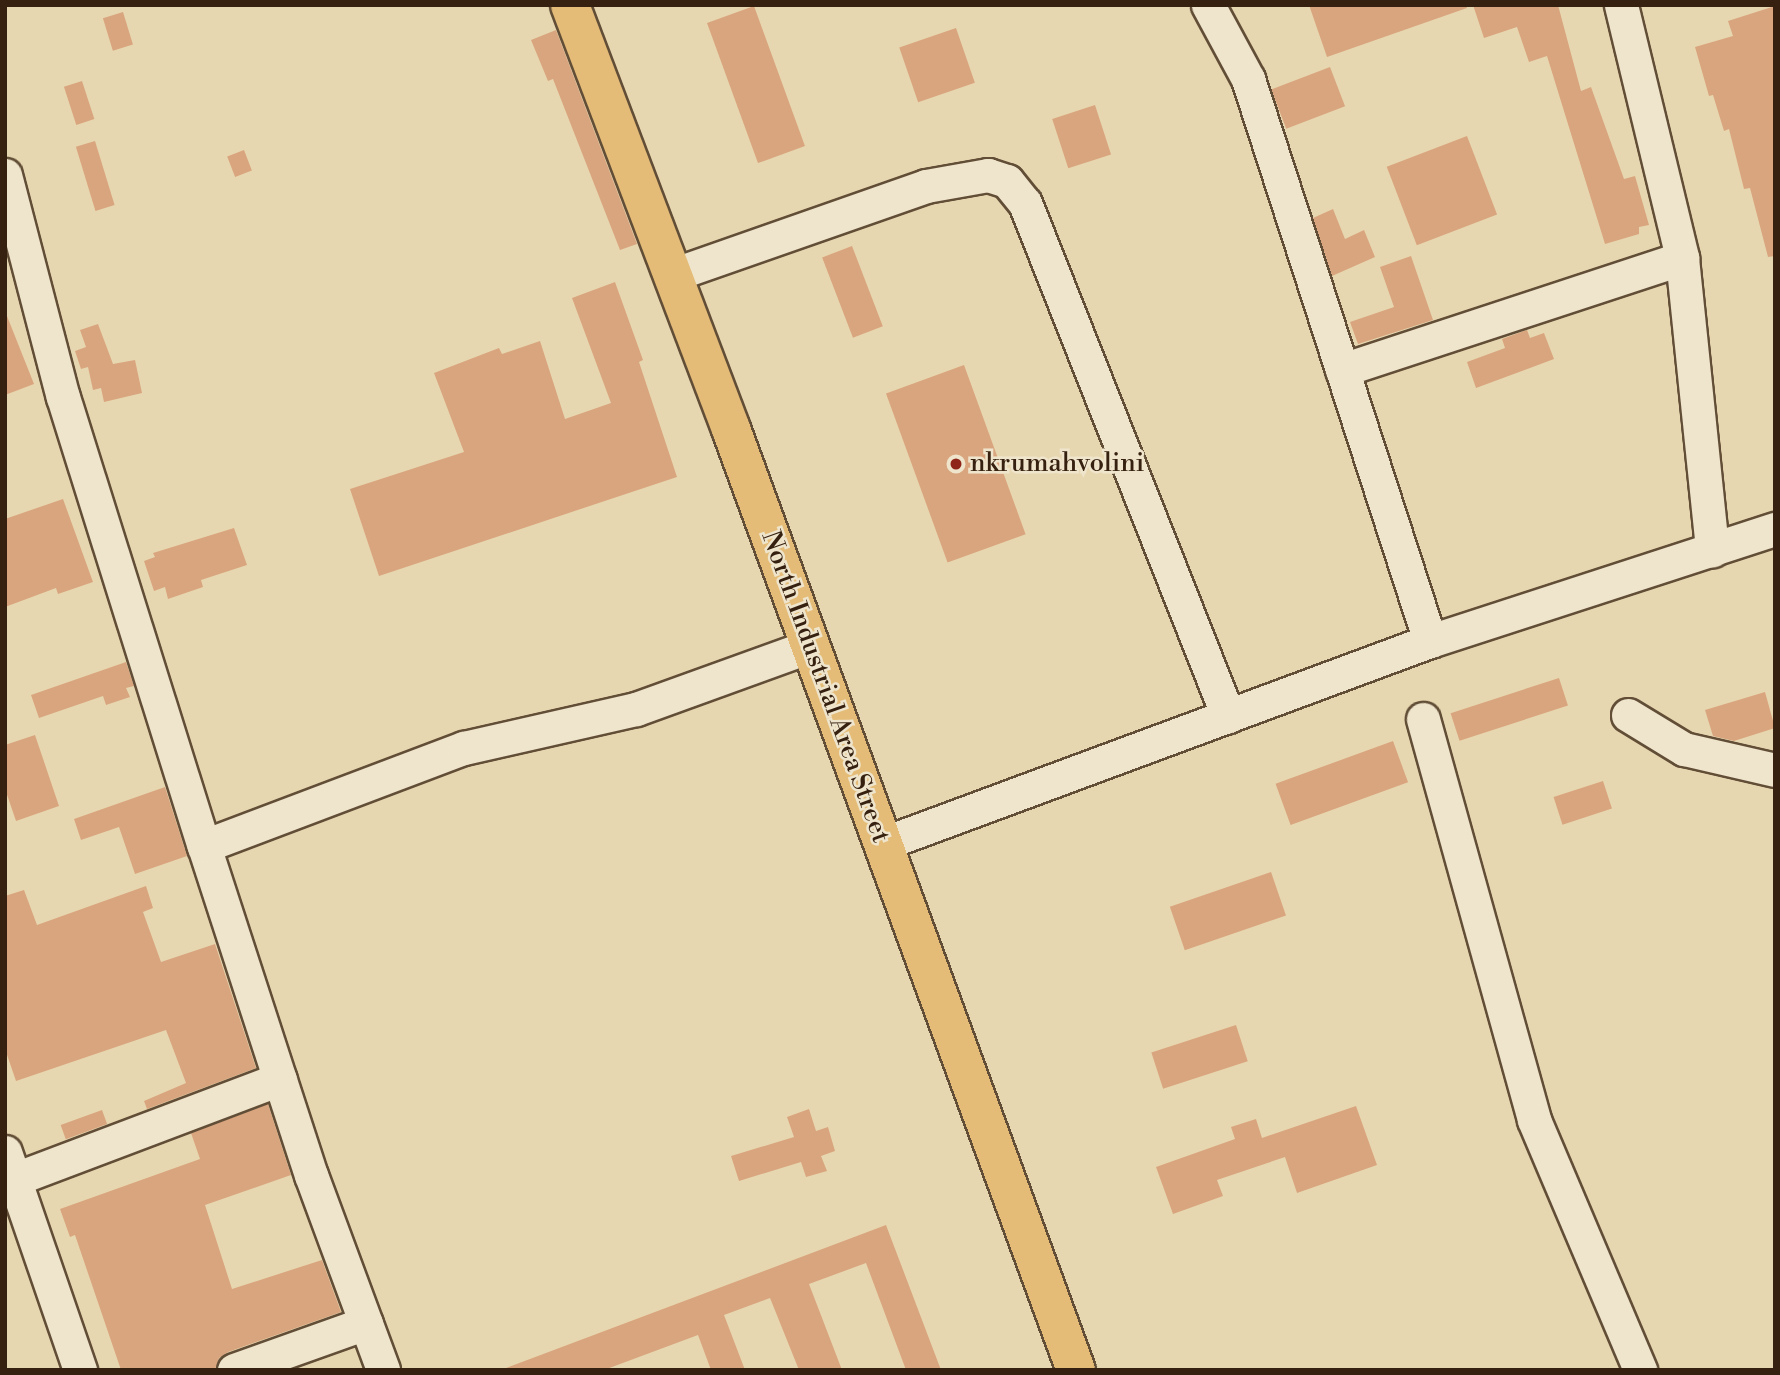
<!DOCTYPE html>
<html>
<head>
<meta charset="utf-8">
<style>
  body { margin:0 }
  #map { position:relative; width:1780px; height:1375px; overflow:hidden; background:#e7d7b0; font-family:"Libre Bodoni",serif }
  div>[style] { position:absolute }
  [style*='--x'] { left:calc(var(--x)*1px); top:calc(var(--y)*1px); width:calc(var(--w)*1px); rotate:calc(var(--a)*1deg) }
  .building>* { inset:0; background:#d9a57e; transform-origin:0 0 }
  .roads { filter:drop-shadow(2px 0 #624e37) drop-shadow(-2px 0 #624e37) drop-shadow(0 2px #624e37) drop-shadow(0 -2px #624e37) }
  .minor>* { height:33px; margin:-16.5px; padding:0 16.5px; transform-origin:16.5px; border-radius:16.5px; background:#efe5cc }
  .major>* { height:38px; margin:-19px; padding:0 19px; transform-origin:19px; border-radius:19px; background:#e4bc78 }
  .dots>* { width:19px; height:19px; translate:-50% -50%; box-sizing:border-box; border:4px solid #efe5cc; border-radius:50% }
  span { translate:-50% -50%; white-space:nowrap; text-align:center; line-height:1.15; -webkit-text-stroke:5px #efe5cc; paint-order:stroke }
  .poi-label { font-size:26px; color:#36200f }
  .left { translate:0 -50%; text-align:left }
  .street-label { font-size:26px; color:#36200f }
  .frame { position:absolute; inset:0; border:7px solid #36200f; pointer-events:none }
</style>
</head>
<body>
<div id="map">
  <div class="building">
    <div style="clip-path:polygon(1309px 5px,1466px 5px,1467px 8px,1327px 57px)"></div>
    <div style="clip-path:polygon(1473px 5px,1558px 5px,1581px 91px,1591px 87px,1624px 179px,1635px 176px,1649px 225px,1639px 227px,1639px 234px,1605px 244px,1547px 56px,1529px 62px,1517px 27px,1484px 38px)"></div>
    <div style="left:754px;top:6px;width:149px;height:50px;rotate:70deg"></div>
    <div style="clip-path:polygon(1775px 6px,1775px 256px,1768px 257px,1750px 188px,1744px 189px,1729px 129px,1724px 131px,1713px 95px,1709px 96px,1695px 47px,1733px 36px,1728px 21px)"></div>
    <div style="left:123px;top:12px;width:34px;height:21px;rotate:73deg"></div>
    <div style="left:956px;top:28px;width:58px;height:60px;rotate:71deg"></div>
    <div style="clip-path:polygon(556px 30px,637px 244px,620px 250px,553px 79px,548px 81px,531px 40px)"></div>
    <div style="left:1330px;top:67px;width:42px;height:63px;rotate:69deg"></div>
    <div style="left:82px;top:81px;width:40px;height:19px;rotate:72deg"></div>
    <div style="left:1095px;top:105px;width:52px;height:45px;rotate:72deg"></div>
    <div style="left:1467px;top:136px;width:84px;height:86px;rotate:69deg"></div>
    <div style="left:95px;top:141px;width:67px;height:20px;rotate:73deg"></div>
    <div style="left:244px;top:150px;width:22px;height:18px;rotate:69deg"></div>
    <div style="clip-path:polygon(1333px 209px,1345px 239px,1364px 230px,1375px 257px,1332px 276px,1313px 218px)"></div>
    <div style="left:852px;top:246px;width:86px;height:32px;rotate:69deg"></div>
    <div style="clip-path:polygon(1411px 256px,1433px 320px,1358px 344px,1350px 322px,1394px 307px,1380px 267px)"></div>
    <div style="clip-path:polygon(615px 282px,643px 360px,639px 362px,677px 477px,379px 576px,350px 489px,464px 452px,434px 373px,499px 348px,502px 354px,540px 341px,565px 419px,611px 403px,572px 298px)"></div>
    <div style="clip-path:polygon(5px 311px,34px 384px,5px 395px)"></div>
    <div style="clip-path:polygon(98px 324px,113px 364px,135px 360px,142px 393px,104px 402px,101px 388px,93px 390px,88px 367px,81px 369px,75px 351px,86px 347px,80px 330px)"></div>
    <div style="clip-path:polygon(1527px 330px,1530px 338px,1544px 333px,1554px 359px,1476px 388px,1467px 362px,1505px 348px,1502px 339px)"></div>
    <div style="left:964px;top:365px;width:180px;height:83px;rotate:70deg"></div>
    <div style="clip-path:polygon(63px 499px,93px 582px,58px 594px,56px 588px,5px 607px,5px 519px)"></div>
    <div style="clip-path:polygon(234px 528px,247px 565px,201px 580px,203px 587px,168px 599px,165px 587px,154px 591px,144px 561px,155px 557px,153px 553px)"></div>
    <div style="clip-path:polygon(126px 662px,134px 686px,126px 688px,130px 697px,106px 705px,103px 696px,39px 718px,31px 695px)"></div>
    <div style="left:1559px;top:678px;width:29px;height:114px;rotate:72deg"></div>
    <div style="clip-path:polygon(1765px 692px,1775px 728px,1734px 741px,1713px 736px,1705px 710px)"></div>
    <div style="clip-path:polygon(35px 735px,59px 806px,16px 821px,5px 789px,5px 745px)"></div>
    <div style="left:1393px;top:741px;width:44px;height:125px;rotate:70deg"></div>
    <div style="left:1603px;top:781px;width:29px;height:52px;rotate:72deg"></div>
    <div style="clip-path:polygon(165px 787px,187px 856px,135px 874px,119px 827px,81px 840px,74px 819px)"></div>
    <div style="left:1271px;top:872px;width:46px;height:107px;rotate:71deg"></div>
    <div style="clip-path:polygon(146px 886px,153px 908px,143px 912px,161px 962px,215px 944px,256px 1068px,147px 1109px,144px 1101px,186px 1083px,166px 1030px,16px 1081px,5px 1049px,5px 896px,24px 890px,37px 925px)"></div>
    <div style="left:1236px;top:1025px;width:38px;height:89px;rotate:72deg"></div>
    <div style="clip-path:polygon(268px 1104px,291px 1175px,205px 1205px,232px 1289px,322px 1260px,341px 1312px,228px 1352px,219px 1358px,215px 1370px,121px 1370px,75px 1235px,70px 1237px,60px 1209px,200px 1159px,191px 1133px)"></div>
    <div style="clip-path:polygon(1356px 1106px,1377px 1165px,1297px 1193px,1285px 1157px,1217px 1180px,1223px 1196px,1173px 1214px,1156px 1167px,1235px 1139px,1231px 1127px,1256px 1119px,1262px 1138px)"></div>
    <div style="clip-path:polygon(809px 1109px,816px 1131px,828px 1127px,835px 1151px,821px 1156px,827px 1171px,806px 1177px,801px 1162px,739px 1181px,731px 1156px,794px 1137px,787px 1117px)"></div>
    <div style="left:102px;top:1110px;width:15px;height:44px;rotate:70deg"></div>
    <div style="clip-path:polygon(886px 1225px,941px 1370px,906px 1370px,866px 1263px,809px 1284px,842px 1370px,799px 1370px,770px 1298px,724px 1315px,745px 1370px,711px 1370px,698px 1335px,604px 1370px,501px 1370px)"></div>
  </div>
  <div class="roads">
    <div class="minor">
      <div style="--x:1208;--y:5;--w:84;--a:61.6"></div>
      <div style="--x:1248;--y:79;--w:591;--a:72.06"></div>
      <div style="--x:1621;--y:5;--w:260;--a:76.4"></div>
      <div style="--x:1682;--y:258;--w:294;--a:84.1"></div>
      <div style="--x:5;--y:175;--w:229;--a:75.4"></div>
      <div style="--x:63;--y:397;--w:471;--a:72.6"></div>
      <div style="--x:204;--y:846;--w:346;--a:72"></div>
      <div style="--x:311;--y:1175;--w:208;--a:69.7"></div>
      <div style="--x:672;--y:275;--w:269;--a:-19.3"></div>
      <div style="--x:926;--y:186;--w:63;--a:-10.1"></div>
      <div style="--x:988;--y:175;--w:20;--a:18"></div>
      <div style="--x:1007;--y:181;--w:28;--a:51"></div>
      <div style="--x:1025;--y:203;--w:552;--a:68.41"></div>
      <div style="--x:1342;--y:370;--w:358;--a:-18.2"></div>
      <div style="--x:1628;--y:715;--w:66;--a:31.3"></div>
      <div style="--x:1684;--y:749;--w:93;--a:13"></div>
      <div style="--x:1423;--y:719;--w:416;--a:74.5"></div>
      <div style="--x:1534;--y:1120;--w:272;--a:67"></div>
      <div style="--x:882;--y:844;--w:584;--a:-20.33"></div>
      <div style="--x:1430;--y:641;--w:363;--a:-18"></div>
      <div style="--x:204;--y:846;--w:278;--a:-20.7"></div>
      <div style="--x:464;--y:748;--w:176;--a:-12.8"></div>
      <div style="--x:636;--y:709;--w:185;--a:-19.9"></div>
      <div style="--x:5;--y:1152;--w:231;--a:71"></div>
      <div style="--x:15;--y:1179;--w:283;--a:-20.7"></div>
      <div style="--x:234;--y:1370;--w:140;--a:-19.6"></div>
    </div>
    <div class="major">
      <div style="--x:570;--y:5;--w:454;--a:69.2"></div>
      <div style="--x:731;--y:429;--w:1002;--a:69.87"></div>
    </div>
  </div>
  <div class="dots">
    <div style="left:956px;top:464px;background:#8f2418"></div>
  </div>
  <div class="poi-label">
    <span class="left" style="left:970px;top:464px">nkrumahvolini</span>
  </div>
  <div class="street-label">
    <span style="left:825px;top:687px;rotate:70deg">North Industrial Area Street</span>
  </div>
  <div class="frame"></div>
</div>
</body>
</html>
